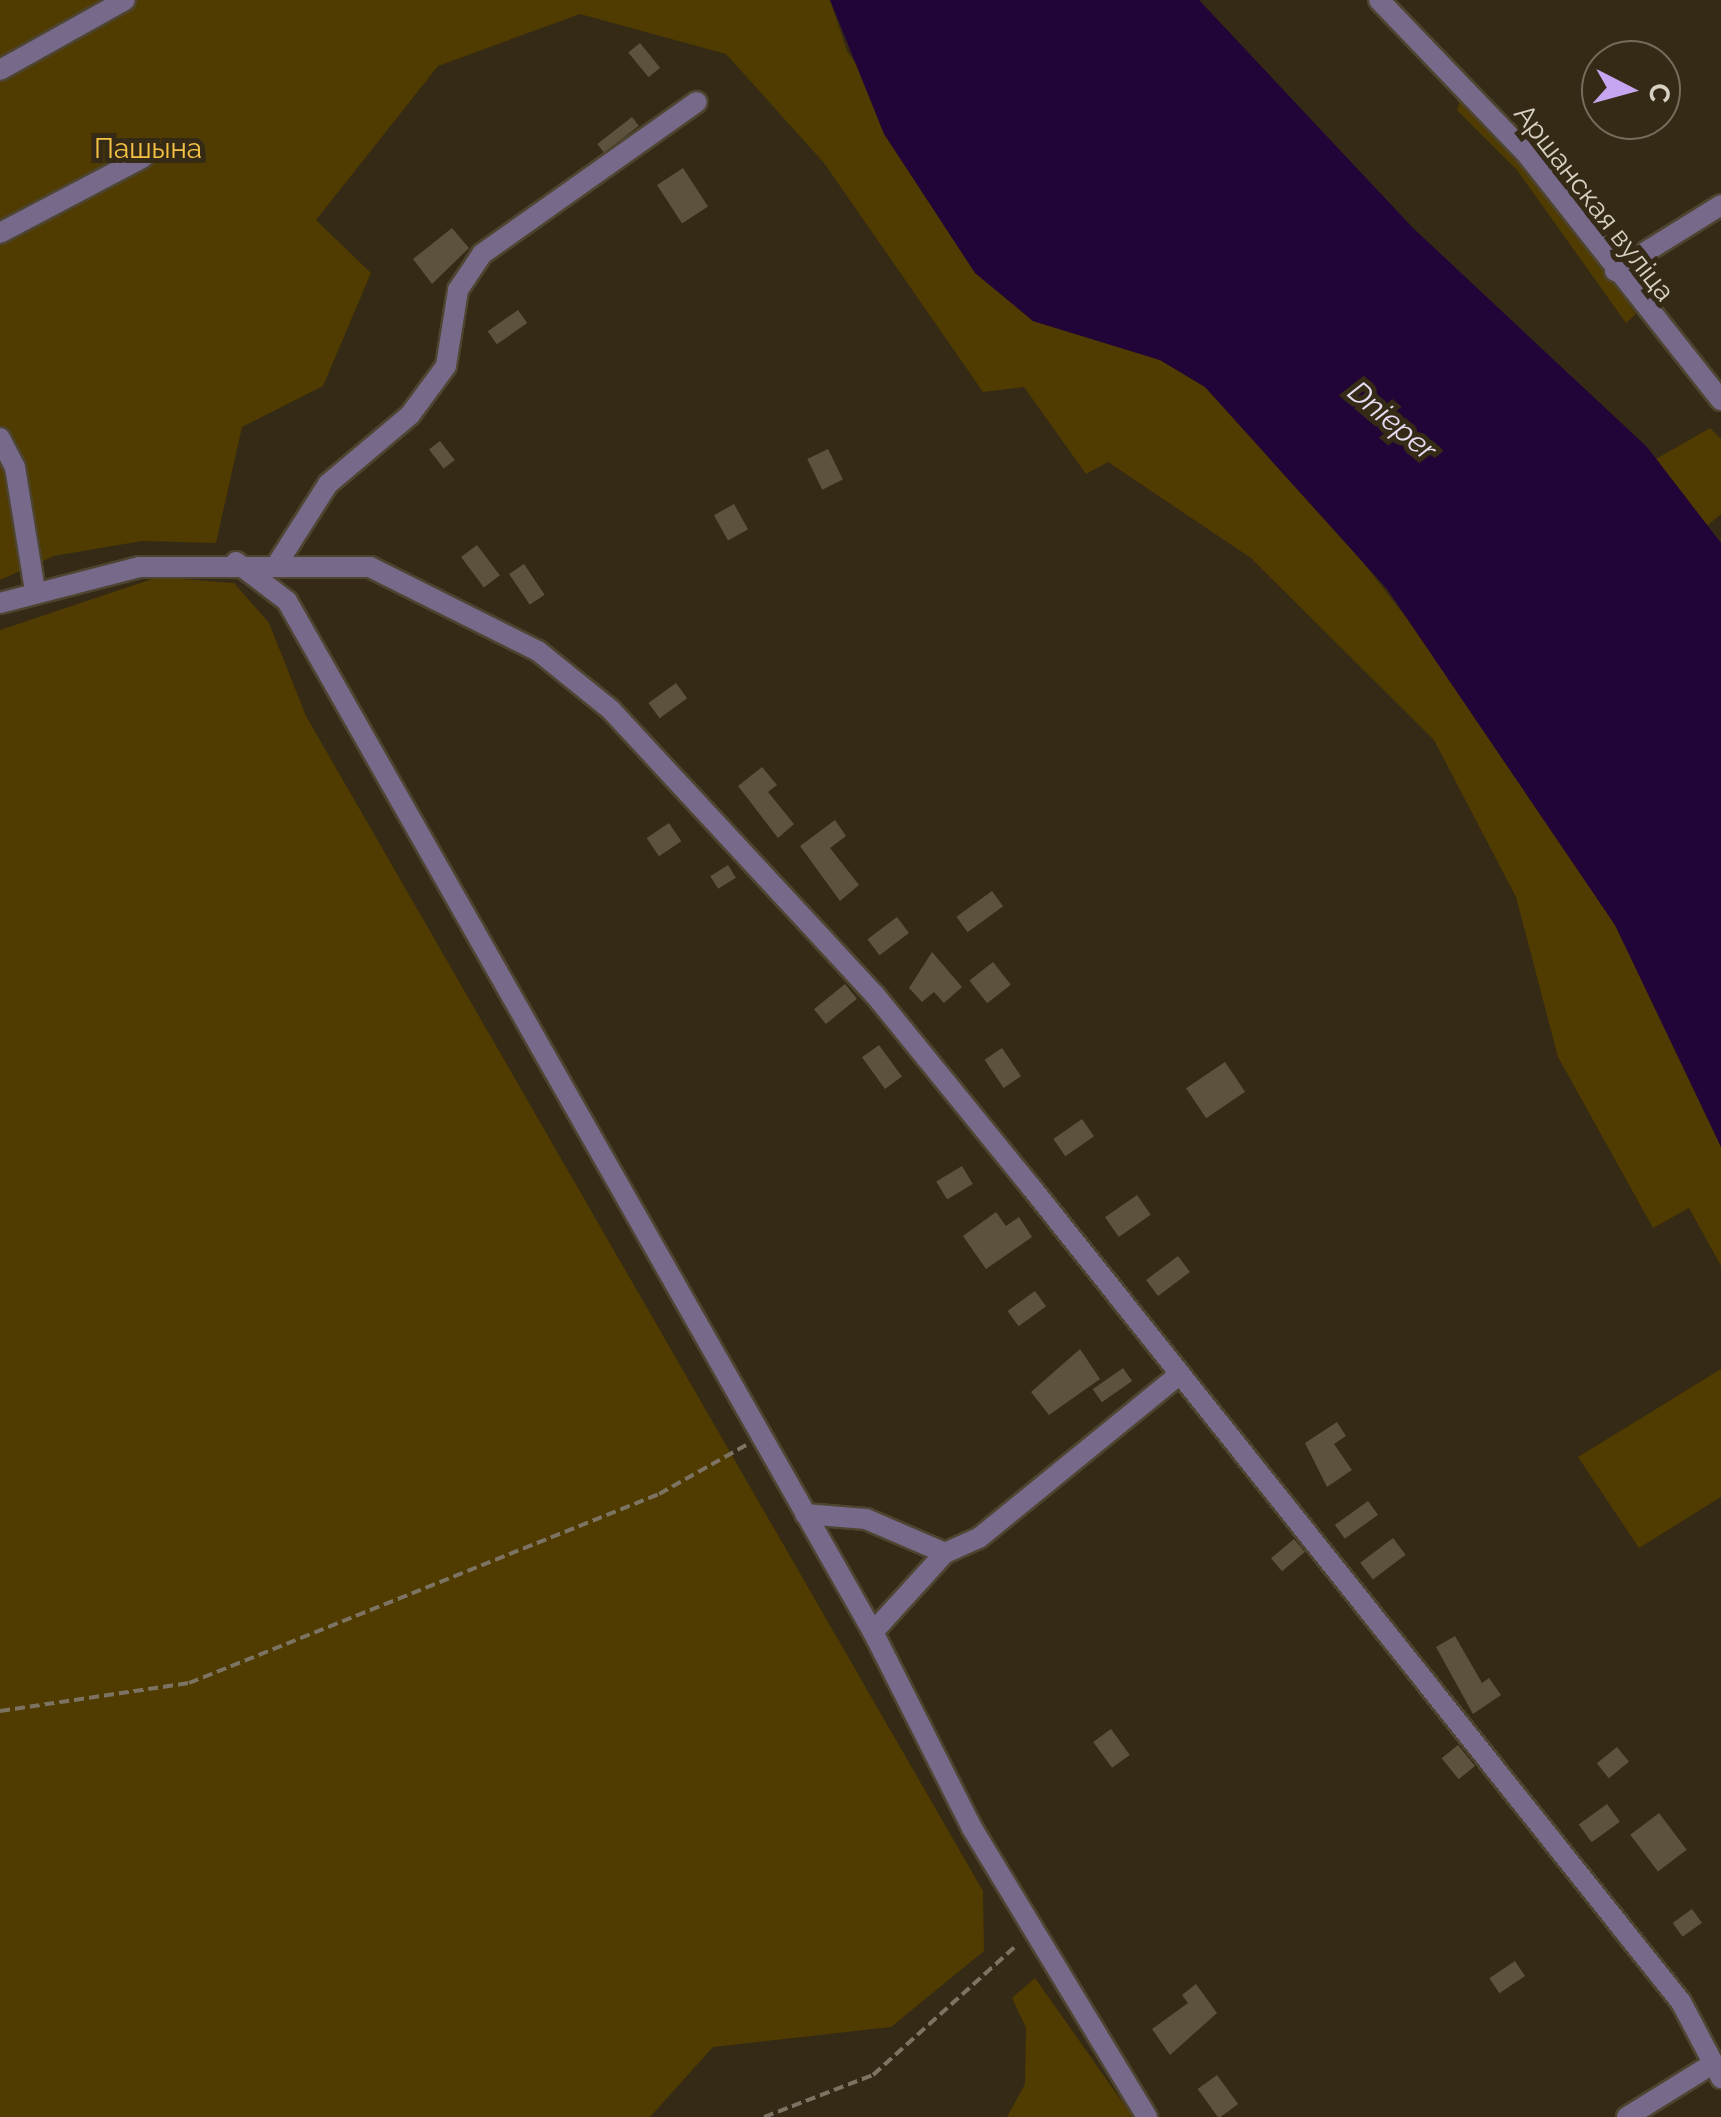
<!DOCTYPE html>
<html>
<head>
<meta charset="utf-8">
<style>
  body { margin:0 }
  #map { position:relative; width:1721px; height:2117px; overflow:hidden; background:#342a15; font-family:Raleway,sans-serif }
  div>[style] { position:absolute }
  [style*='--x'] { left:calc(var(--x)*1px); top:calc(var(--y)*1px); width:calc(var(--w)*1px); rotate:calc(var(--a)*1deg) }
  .green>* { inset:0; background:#503b01 }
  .water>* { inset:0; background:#210438 }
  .building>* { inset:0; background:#5d533c; transform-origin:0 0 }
  .path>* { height:4px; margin-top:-2px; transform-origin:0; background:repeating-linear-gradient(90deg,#7c7362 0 10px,transparent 0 15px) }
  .roads { filter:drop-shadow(2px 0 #4e4531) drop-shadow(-2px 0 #4e4531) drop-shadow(0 2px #4e4531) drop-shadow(0 -2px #4e4531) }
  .minor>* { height:20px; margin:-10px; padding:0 10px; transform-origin:10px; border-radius:10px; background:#77698a }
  span { translate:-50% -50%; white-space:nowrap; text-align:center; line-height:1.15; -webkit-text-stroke:10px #342a15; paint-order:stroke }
  .park-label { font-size:28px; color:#f6c245 }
  .street-label { font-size:28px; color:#d7d1c4 }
  .water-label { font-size:30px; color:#e5dcf1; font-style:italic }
  .north { position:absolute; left:1581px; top:40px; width:100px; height:100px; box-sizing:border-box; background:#342a15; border:2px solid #756d5b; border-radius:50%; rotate:96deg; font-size:28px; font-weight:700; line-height:40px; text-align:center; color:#d7d1c4 }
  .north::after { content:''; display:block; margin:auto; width:35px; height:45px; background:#c6a6f0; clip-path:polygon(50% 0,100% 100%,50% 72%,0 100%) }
</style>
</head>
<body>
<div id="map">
  <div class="green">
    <div style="clip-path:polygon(0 0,830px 0,847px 51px,1033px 321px,1160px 360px,1205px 387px,1312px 497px,1451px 675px,1615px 925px,1705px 1103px,1721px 1147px,1721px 1266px,1689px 1208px,1653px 1228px,1558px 1057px,1516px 897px,1434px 740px,1251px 558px,1108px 462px,1086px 474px,1024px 387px,983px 392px,824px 163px,726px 54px,580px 14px,438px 66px,316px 220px,371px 273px,323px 386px,242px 427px,216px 543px,142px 541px,54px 556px,0 580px)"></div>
    <div style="clip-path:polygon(1461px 97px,1524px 160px,1636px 314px,1626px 323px,1517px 170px,1457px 110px)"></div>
    <div style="clip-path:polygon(1710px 428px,1721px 439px,1721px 514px,1707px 526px,1656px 459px)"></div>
    <div style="clip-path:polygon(158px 577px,234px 583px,269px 623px,306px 716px,983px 1891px,984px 1951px,891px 2027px,713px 2047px,650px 2117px,0 2117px,0 630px)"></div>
    <div style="clip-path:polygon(1721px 1369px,1721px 1497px,1639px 1548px,1578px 1457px)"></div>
    <div style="clip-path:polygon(1035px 1978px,1133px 2117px,1007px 2117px,1025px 2084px,1026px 2028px,1012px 1998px)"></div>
  </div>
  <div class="water">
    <div style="clip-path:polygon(830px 0,1199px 0,1413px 228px,1647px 447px,1721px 543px,1721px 1147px,1615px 925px,1387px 589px,1205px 387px,1160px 360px,1033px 321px,975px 273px,884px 134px)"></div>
  </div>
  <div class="building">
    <div style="left:640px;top:43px;width:32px;height:15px;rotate:51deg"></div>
    <div style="left:632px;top:117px;width:11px;height:44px;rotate:52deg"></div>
    <div style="left:683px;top:168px;width:46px;height:31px;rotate:57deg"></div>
    <div style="clip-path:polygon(452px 228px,469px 248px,432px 284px,413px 259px)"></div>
    <div style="left:518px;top:310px;width:16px;height:37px;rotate:55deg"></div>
    <div style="left:440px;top:441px;width:24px;height:14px;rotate:52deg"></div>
    <div style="left:828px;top:449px;width:34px;height:23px;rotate:64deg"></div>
    <div style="left:734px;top:504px;width:29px;height:23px;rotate:61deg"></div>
    <div style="left:477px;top:545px;width:38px;height:20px;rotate:53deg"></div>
    <div style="left:524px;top:564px;width:37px;height:18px;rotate:56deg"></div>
    <div style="left:676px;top:683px;width:19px;height:34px;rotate:54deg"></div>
    <div style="clip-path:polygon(762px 767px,777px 785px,768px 792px,794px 824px,778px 838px,738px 786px)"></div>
    <div style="clip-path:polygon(835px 820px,846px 836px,830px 848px,859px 885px,840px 901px,800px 846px)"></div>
    <div style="left:669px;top:823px;width:22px;height:27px;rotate:56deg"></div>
    <div style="left:728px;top:865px;width:15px;height:21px;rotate:58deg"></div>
    <div style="left:992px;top:891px;width:19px;height:44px;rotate:54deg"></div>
    <div style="left:897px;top:917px;width:20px;height:37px;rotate:53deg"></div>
    <div style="clip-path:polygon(932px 952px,962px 987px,944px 1003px,934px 992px,922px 1002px,909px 988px)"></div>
    <div style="left:993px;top:962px;width:29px;height:30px;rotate:52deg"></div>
    <div style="left:845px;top:984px;width:19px;height:40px;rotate:51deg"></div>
    <div style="left:879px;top:1045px;width:39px;height:21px;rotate:54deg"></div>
    <div style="left:1002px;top:1048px;width:34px;height:21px;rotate:56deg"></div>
    <div style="left:1225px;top:1062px;width:36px;height:47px;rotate:56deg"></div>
    <div style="left:1082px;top:1119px;width:21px;height:35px;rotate:55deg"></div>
    <div style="left:962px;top:1166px;width:21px;height:30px;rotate:59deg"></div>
    <div style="left:1137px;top:1195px;width:24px;height:39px;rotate:55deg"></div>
    <div style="clip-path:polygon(996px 1212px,1006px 1226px,1019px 1217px,1032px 1237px,986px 1269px,963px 1236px)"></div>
    <div style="left:1178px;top:1256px;width:20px;height:40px;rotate:53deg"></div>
    <div style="left:1035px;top:1291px;width:19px;height:34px;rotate:54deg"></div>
    <div style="clip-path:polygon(1080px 1349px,1100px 1379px,1049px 1415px,1031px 1392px)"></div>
    <div style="left:1123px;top:1368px;width:16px;height:37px;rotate:55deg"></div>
    <div style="clip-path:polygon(1337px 1422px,1346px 1436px,1334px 1444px,1352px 1470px,1327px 1487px,1305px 1443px)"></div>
    <div style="left:1368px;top:1501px;width:17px;height:41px;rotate:54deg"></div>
    <div style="left:1393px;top:1538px;width:21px;height:41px;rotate:53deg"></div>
    <div style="left:1294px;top:1539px;width:17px;height:30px;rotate:50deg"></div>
    <div style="clip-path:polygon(1455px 1636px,1482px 1683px,1489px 1678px,1501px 1695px,1473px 1714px,1436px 1647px)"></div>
    <div style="left:1111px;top:1729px;width:32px;height:22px;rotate:54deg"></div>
    <div style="left:1458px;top:1745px;width:27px;height:21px;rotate:51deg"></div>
    <div style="left:1617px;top:1747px;width:19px;height:26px;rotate:51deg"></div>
    <div style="left:1607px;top:1804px;width:22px;height:35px;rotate:54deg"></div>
    <div style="left:1659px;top:1813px;width:46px;height:36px;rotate:53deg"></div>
    <div style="left:1692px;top:1909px;width:17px;height:24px;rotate:54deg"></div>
    <div style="left:1515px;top:1961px;width:18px;height:31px;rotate:56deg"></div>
    <div style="clip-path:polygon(1196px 1984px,1217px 2013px,1170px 2055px,1152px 2029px,1188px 2003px,1182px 1995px)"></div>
    <div style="left:1217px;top:2075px;width:36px;height:24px;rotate:54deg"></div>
  </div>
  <div class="path">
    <div style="--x:0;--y:1711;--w:191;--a:-8.4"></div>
    <div style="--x:189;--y:1683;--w:507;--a:-21.91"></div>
    <div style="--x:659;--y:1494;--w:102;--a:-29.3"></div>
    <div style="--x:764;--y:2117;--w:117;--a:-21.1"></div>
    <div style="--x:873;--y:2075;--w:195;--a:-42.1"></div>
  </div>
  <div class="roads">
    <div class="minor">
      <div style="--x:1379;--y:0;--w:211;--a:46.2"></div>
      <div style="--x:1525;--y:152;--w:316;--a:51.7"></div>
      <div style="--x:0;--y:70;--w:143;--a:-29.2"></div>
      <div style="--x:0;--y:233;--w:161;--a:-27.8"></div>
      <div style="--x:1615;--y:271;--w:125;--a:-31.9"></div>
      <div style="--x:0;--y:438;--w:33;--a:63"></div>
      <div style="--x:15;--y:467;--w:126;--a:80.8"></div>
      <div style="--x:279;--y:561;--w:91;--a:-57.5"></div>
      <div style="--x:328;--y:484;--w:107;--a:-40.1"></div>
      <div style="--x:410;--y:415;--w:61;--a:-53.7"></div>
      <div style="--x:446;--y:366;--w:77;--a:-81"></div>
      <div style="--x:458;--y:290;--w:43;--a:-56.3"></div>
      <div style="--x:482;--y:254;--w:263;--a:-35.3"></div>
      <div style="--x:236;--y:562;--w:64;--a:37.4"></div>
      <div style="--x:287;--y:601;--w:1186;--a:60.39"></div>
      <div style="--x:873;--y:1632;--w:220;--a:63.2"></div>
      <div style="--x:972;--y:1828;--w:338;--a:58.8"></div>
      <div style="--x:0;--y:603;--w:144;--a:-14.5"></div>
      <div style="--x:139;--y:567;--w:231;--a:0"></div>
      <div style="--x:370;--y:567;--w:188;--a:26.6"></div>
      <div style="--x:538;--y:651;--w:94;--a:38.9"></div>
      <div style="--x:611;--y:710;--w:388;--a:47.2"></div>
      <div style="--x:875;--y:995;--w:247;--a:50.9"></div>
      <div style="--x:1031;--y:1187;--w:1042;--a:51.43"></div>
      <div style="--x:1681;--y:2002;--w:86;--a:62.2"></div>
      <div style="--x:805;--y:1514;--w:61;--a:4.7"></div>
      <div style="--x:866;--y:1519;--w:86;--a:23.3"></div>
      <div style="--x:873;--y:1632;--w:107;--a:-47.7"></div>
      <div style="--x:945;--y:1553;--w:37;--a:-24"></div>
      <div style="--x:979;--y:1538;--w:253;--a:-39.2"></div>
      <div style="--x:1627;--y:2117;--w:102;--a:-31.8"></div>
    </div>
  </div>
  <div class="park-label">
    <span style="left:148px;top:149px">Пашына</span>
  </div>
  <div class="street-label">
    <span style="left:1594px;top:203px;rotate:52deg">Аршанская вуліца</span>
  </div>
  <div class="water-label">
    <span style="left:1392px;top:421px;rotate:40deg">Dnieper</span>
  </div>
  <div class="north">С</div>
</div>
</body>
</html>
